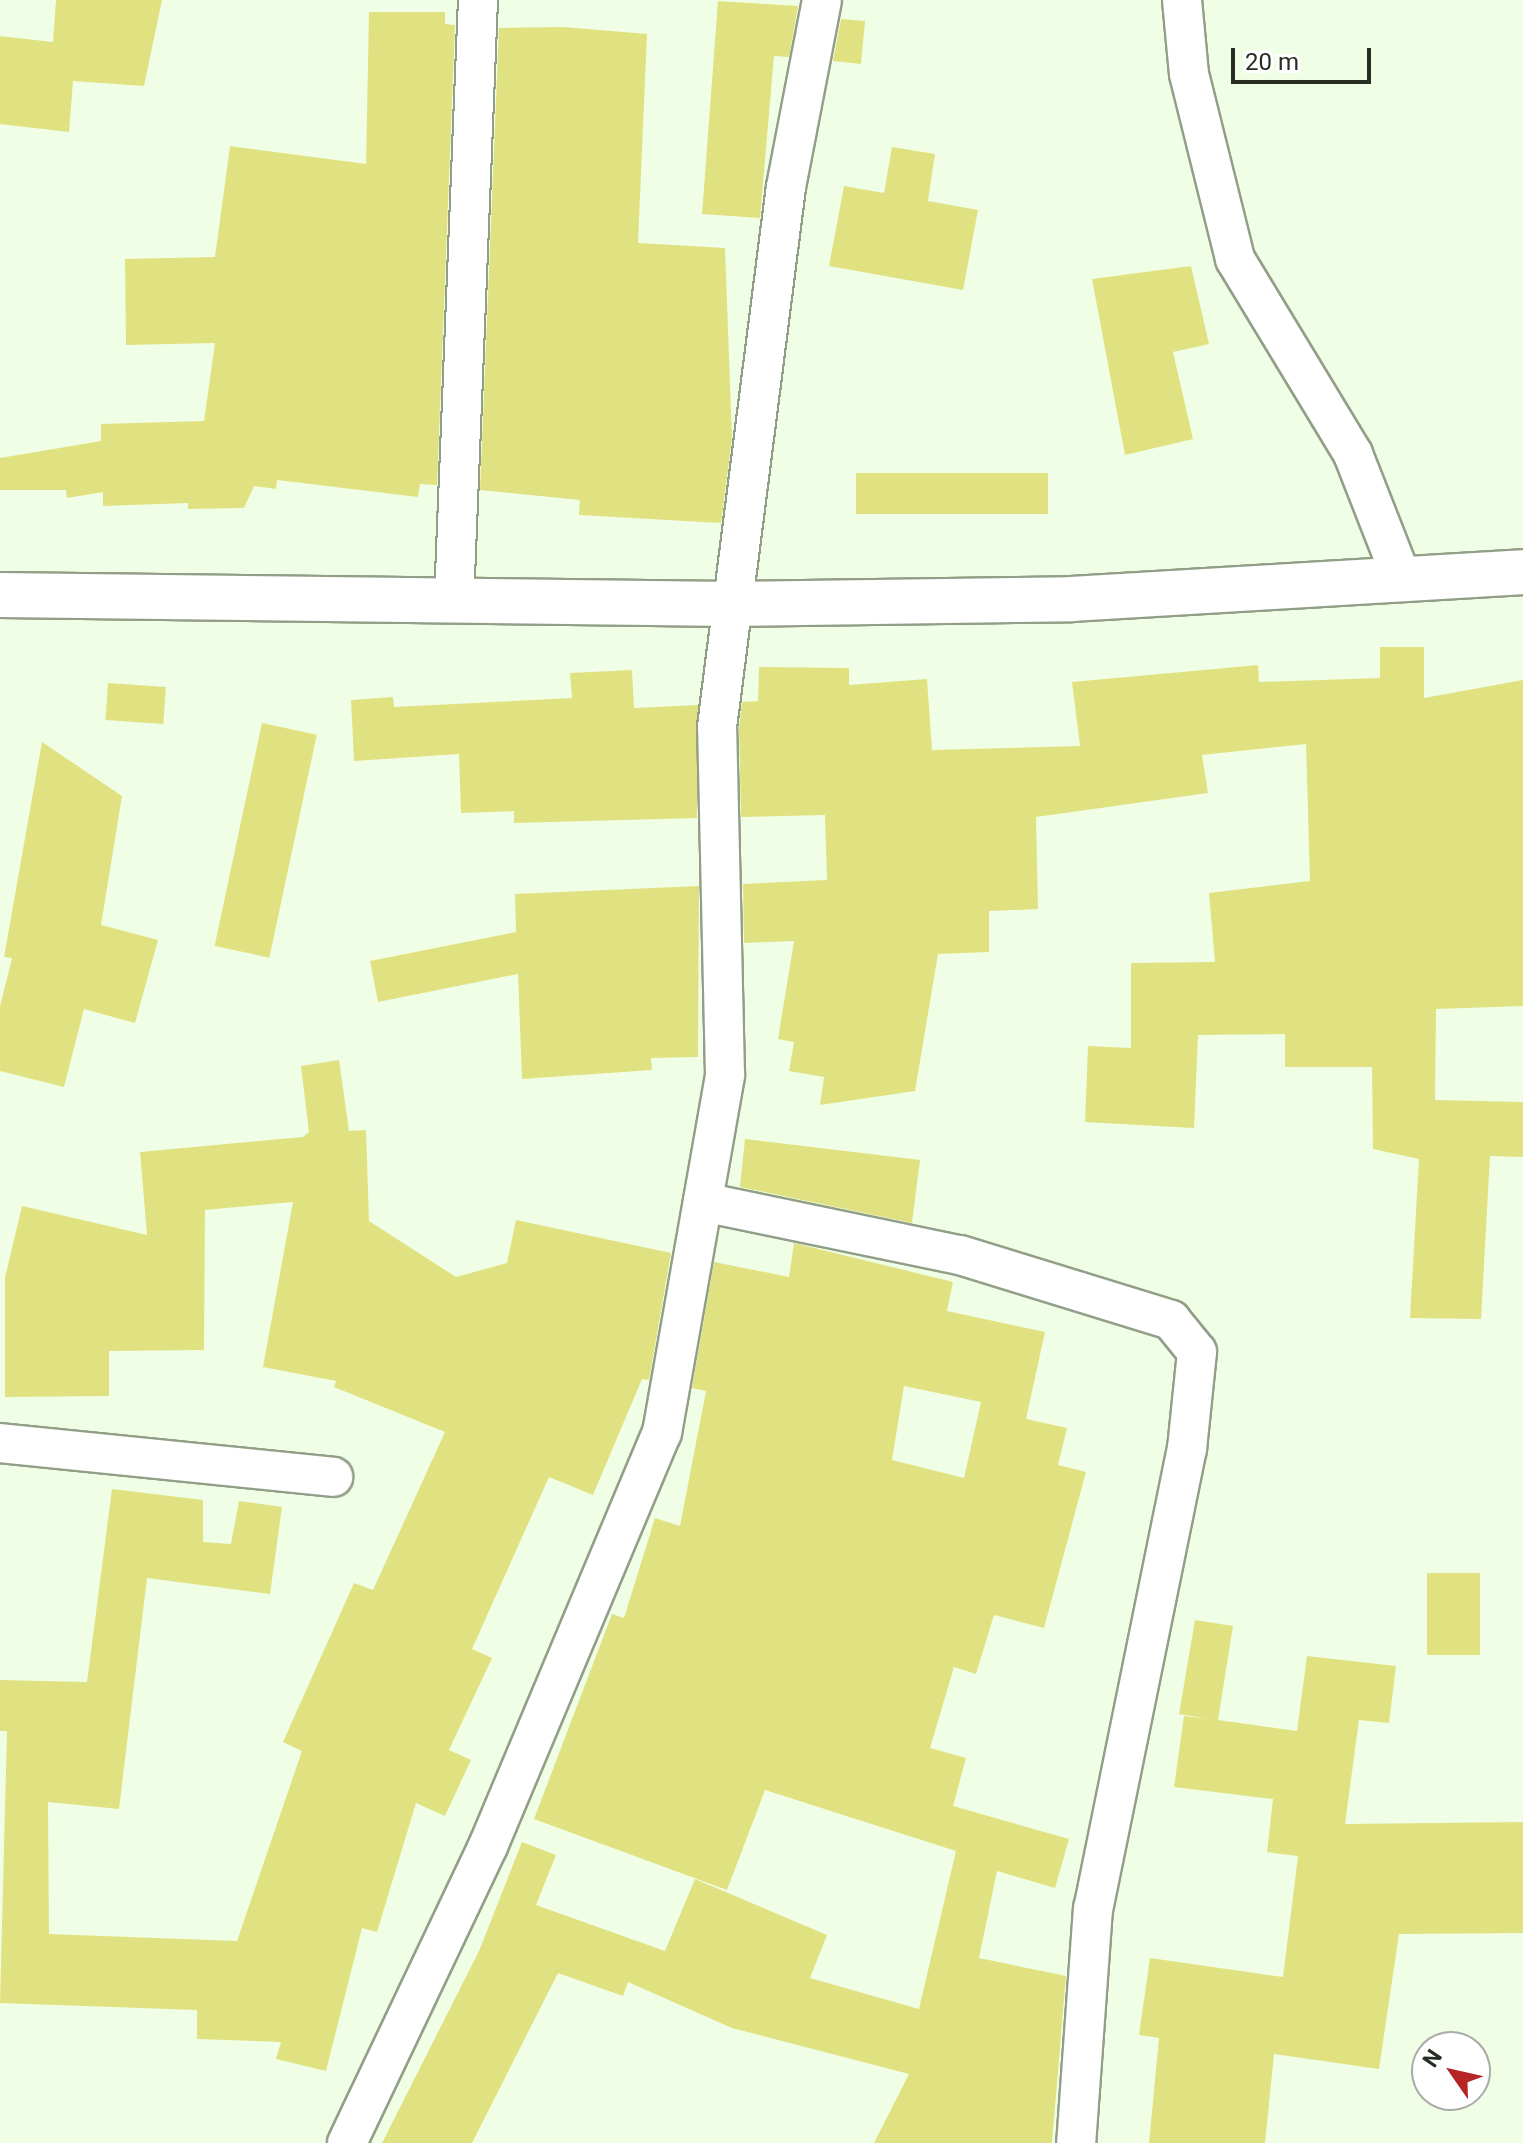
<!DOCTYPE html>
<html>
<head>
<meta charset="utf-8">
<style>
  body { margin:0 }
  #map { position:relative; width:1523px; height:2143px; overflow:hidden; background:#f1fee6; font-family:Roboto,sans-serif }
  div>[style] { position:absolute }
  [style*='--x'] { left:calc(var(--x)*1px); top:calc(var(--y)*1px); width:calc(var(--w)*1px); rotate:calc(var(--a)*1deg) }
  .building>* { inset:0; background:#e0e281; transform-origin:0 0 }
  .roads { filter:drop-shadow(2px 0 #929f88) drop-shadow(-2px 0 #929f88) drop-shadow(0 2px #929f88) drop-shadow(0 -2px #929f88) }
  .street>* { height:38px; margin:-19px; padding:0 19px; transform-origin:19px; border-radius:19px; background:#fff }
  .secondary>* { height:44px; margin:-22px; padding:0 22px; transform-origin:22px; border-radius:22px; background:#fff }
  span { translate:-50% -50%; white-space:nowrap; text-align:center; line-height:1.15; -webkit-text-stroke:6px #fff; paint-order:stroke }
  .north { position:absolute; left:1411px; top:2031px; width:80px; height:80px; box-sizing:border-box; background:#fff; border:2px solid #a9aba7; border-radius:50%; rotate:304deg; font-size:22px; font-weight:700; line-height:32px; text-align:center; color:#282d24 }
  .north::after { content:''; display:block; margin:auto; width:28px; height:36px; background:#b52525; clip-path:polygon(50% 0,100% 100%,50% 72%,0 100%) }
  .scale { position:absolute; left:1231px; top:48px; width:140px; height:36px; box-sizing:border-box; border:4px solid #282d24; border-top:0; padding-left:10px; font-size:24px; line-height:28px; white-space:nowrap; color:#282d24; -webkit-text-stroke:6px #fff; paint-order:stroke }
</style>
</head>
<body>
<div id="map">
  <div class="building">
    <div style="clip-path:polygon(56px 0,162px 0,144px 86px,73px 81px,69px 132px,0 124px,0 36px,53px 42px)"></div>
    <div style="clip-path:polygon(718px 1px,798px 6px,789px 57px,774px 56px,760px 218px,702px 214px)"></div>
    <div style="clip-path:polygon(369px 12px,445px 12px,445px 24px,455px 25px,437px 485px,420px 484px,418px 497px,277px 480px,276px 489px,254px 486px,244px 508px,188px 509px,188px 503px,103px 506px,103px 492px,67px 498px,66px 490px,0 490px,0 458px,101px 441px,101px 424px,204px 421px,215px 343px,126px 345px,125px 259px,215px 257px,230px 146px,366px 164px)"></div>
    <div style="clip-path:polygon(841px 19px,865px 21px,861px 64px,833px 61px)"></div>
    <div style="clip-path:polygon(563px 27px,647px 34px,638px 243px,725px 248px,732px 438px,721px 523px,579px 515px,580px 500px,480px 490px,499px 28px)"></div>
    <div style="clip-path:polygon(892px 147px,935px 154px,928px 201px,978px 210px,963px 290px,829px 266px,844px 186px,884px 193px)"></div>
    <div style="clip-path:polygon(1191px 266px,1209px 344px,1173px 352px,1193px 439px,1125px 455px,1092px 279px)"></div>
    <div style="left:856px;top:473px;width:192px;height:41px"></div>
    <div style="clip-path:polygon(1380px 647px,1424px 647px,1424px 698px,1523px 680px,1523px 1006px,1436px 1009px,1435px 1100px,1523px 1102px,1523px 1157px,1490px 1156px,1481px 1319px,1410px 1318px,1419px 1159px,1373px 1149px,1372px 1067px,1285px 1067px,1285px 1034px,1198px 1035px,1194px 1128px,1085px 1122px,1088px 1046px,1131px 1048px,1131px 963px,1215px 962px,1209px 893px,1310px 881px,1306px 744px,1202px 755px,1208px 793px,1036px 817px,1038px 909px,989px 911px,989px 952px,938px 954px,915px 1091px,820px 1105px,824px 1077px,789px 1071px,794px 1042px,778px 1039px,794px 941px,744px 943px,743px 884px,827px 880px,825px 815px,741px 817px,739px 728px,742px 702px,758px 701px,759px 667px,849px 668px,849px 685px,927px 679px,932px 750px,1080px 746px,1072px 682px,1258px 665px,1259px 682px,1380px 678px)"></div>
    <div style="clip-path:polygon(632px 670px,634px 708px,698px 705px,697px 818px,514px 823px,514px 811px,461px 813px,459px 754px,354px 761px,351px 700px,393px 697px,394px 707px,572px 698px,570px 673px)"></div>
    <div style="left:108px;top:683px;width:58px;height:37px;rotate:4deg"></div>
    <div style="left:262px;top:723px;width:56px;height:228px;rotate:12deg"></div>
    <div style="clip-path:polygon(42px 742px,122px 796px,101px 925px,158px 940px,135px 1023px,84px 1009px,64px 1087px,0 1071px,0 1006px,12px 958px,4px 957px)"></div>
    <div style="clip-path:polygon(699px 886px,698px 1057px,651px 1058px,652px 1070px,522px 1079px,518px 974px,378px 1002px,370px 961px,516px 932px,515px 894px)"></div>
    <div style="clip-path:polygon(339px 1060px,349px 1131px,366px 1130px,369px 1221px,456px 1277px,507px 1263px,516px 1220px,671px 1253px,649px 1380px,642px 1379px,593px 1495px,549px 1477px,472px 1649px,492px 1658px,449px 1750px,471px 1760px,445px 1816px,416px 1803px,377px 1932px,362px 1928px,326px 2071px,276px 2059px,281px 2042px,197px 2039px,197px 2010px,0 2003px,7px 1731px,0 1731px,0 1680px,87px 1682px,112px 1489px,203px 1500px,203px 1542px,231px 1544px,239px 1501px,282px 1507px,270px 1594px,147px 1578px,119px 1809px,48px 1802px,49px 1934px,237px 1941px,302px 1751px,283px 1742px,354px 1583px,373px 1590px,445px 1432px,334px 1387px,336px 1381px,263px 1367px,293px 1202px,205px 1210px,204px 1350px,109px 1351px,109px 1396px,5px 1397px,5px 1278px,22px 1206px,147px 1235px,140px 1152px,303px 1137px,309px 1132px,301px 1066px)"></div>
    <div style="clip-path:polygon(745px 1139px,920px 1160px,912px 1223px,740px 1187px)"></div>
    <div style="clip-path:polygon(evenodd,794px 1243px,953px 1282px,947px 1311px,1045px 1332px,1026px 1419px,1067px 1428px,1058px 1465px,1086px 1472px,1044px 1628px,994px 1615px,976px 1674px,954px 1667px,930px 1748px,966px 1758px,953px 1806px,1069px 1839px,1055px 1888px,997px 1871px,979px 1958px,1066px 1976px,1052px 2143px,874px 2143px,909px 2074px,732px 2028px,628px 1982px,623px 1996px,558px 1973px,472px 2143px,382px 2143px,479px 1951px,522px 1842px,556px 1855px,536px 1905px,665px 1951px,695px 1879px,827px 1935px,810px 1978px,919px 2009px,956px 1851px,765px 1790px,727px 1890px,534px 1819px,612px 1614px,624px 1618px,655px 1518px,680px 1526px,706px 1391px,692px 1388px,714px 1262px,789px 1277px,794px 1243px,904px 1386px,981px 1402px,964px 1478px,892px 1460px,904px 1386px)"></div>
    <div style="left:1427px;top:1573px;width:53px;height:82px"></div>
    <div style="clip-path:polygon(1195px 1620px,1233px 1626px,1218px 1720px,1297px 1731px,1307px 1656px,1396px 1666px,1389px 1723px,1359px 1720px,1345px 1824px,1523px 1822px,1523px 1933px,1399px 1934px,1379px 2069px,1274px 2054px,1265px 2143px,1149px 2143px,1159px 2038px,1139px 2035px,1150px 1958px,1283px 1977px,1298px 1856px,1267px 1852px,1273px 1799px,1174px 1787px,1184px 1716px,1209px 1719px,1179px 1714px)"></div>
  </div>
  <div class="roads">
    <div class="street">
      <div style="--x:1182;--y:0;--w:74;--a:84.6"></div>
      <div style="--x:1189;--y:74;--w:191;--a:76"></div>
      <div style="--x:1235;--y:259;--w:228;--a:58.8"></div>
      <div style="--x:1353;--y:454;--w:134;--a:68.6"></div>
      <div style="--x:454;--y:602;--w:602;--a:-87.72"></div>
      <div style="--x:703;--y:1202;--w:262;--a:11.7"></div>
      <div style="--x:960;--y:1255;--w:221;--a:17.1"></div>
      <div style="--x:1171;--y:1320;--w:41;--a:50.9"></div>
      <div style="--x:1197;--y:1352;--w:97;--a:95.9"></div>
      <div style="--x:1187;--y:1448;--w:470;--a:101.5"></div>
      <div style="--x:1093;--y:1908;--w:236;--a:94.1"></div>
      <div style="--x:0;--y:1443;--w:335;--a:5.8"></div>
      <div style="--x:347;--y:2143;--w:329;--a:-64.6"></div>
      <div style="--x:488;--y:1846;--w:448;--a:-67.2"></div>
      <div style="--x:662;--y:1433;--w:364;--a:-80"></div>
      <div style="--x:725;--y:1075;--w:348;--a:-91.3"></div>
      <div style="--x:717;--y:727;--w:544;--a:-82.72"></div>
      <div style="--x:786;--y:187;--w:190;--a:-79.1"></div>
    </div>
    <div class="secondary">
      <div style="--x:0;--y:595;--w:731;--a:0.71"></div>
      <div style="--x:731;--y:604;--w:341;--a:-0.8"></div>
      <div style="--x:1072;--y:599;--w:452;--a:-3.4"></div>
    </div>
  </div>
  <div class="north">N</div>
  <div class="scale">20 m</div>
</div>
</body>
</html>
